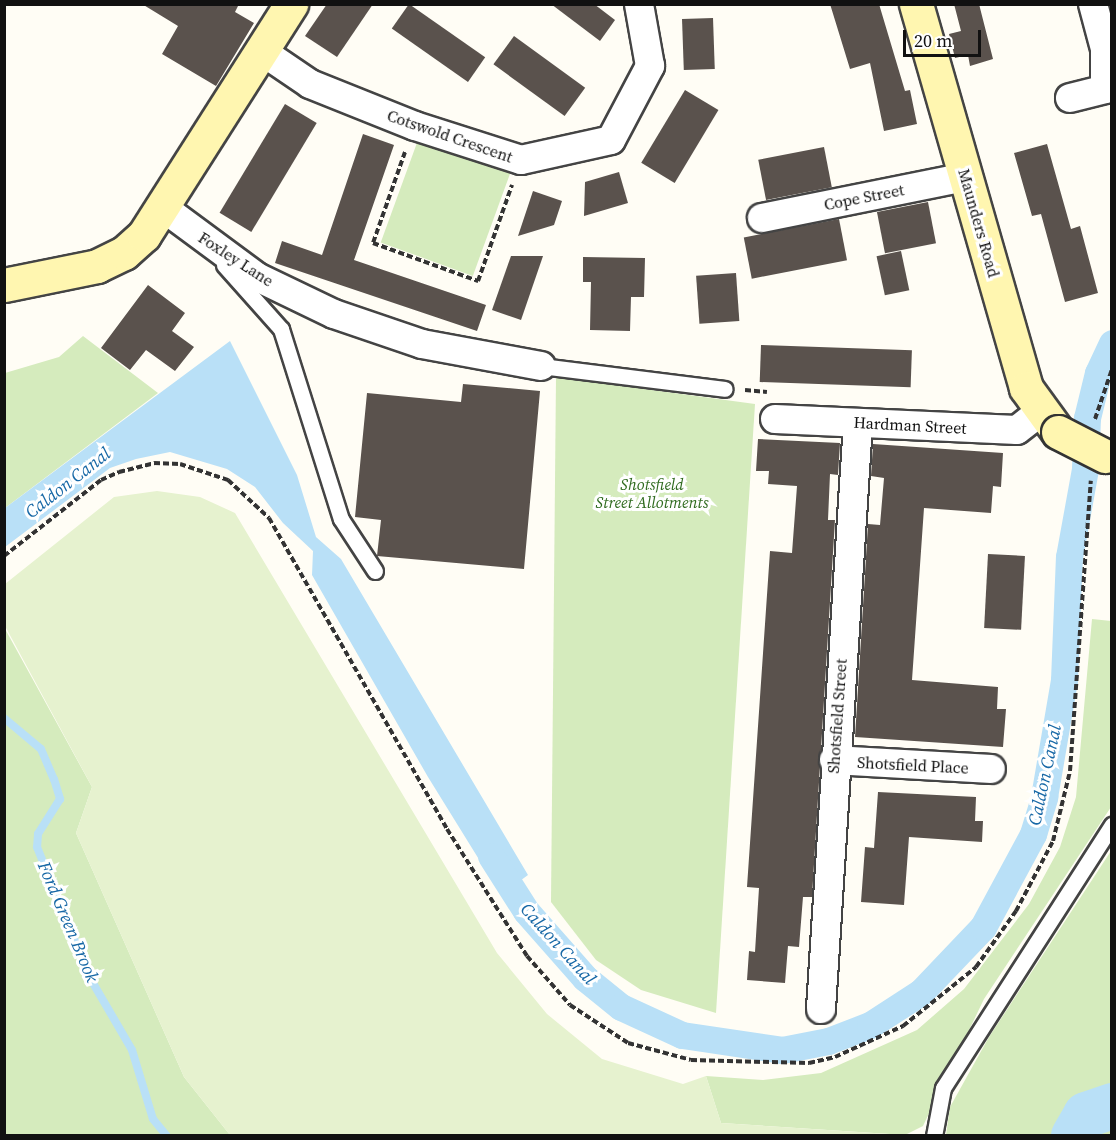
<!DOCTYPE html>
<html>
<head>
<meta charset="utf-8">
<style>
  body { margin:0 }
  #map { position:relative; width:1116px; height:1140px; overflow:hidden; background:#fffdf5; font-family:"Source Serif 4",serif }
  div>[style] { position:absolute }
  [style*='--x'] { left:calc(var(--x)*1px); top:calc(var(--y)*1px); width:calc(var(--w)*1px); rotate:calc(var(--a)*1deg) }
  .green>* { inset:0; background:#d5ebbd; transform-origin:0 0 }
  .pitch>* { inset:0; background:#e6f2cf }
  .water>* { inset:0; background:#b9e0f7 }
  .stream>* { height:8px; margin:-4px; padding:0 4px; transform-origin:4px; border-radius:4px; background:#b9e0f7 }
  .canal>* { height:27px; margin:-13.5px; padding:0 13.5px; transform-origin:13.5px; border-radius:13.5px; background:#b9e0f7 }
  .river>* { height:46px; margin:-23px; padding:0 23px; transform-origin:23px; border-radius:23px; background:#b9e0f7 }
  .building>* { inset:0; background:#5a524d; transform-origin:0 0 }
  .path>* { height:4px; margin-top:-2px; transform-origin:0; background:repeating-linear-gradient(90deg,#333 0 6px,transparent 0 9px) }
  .roads { filter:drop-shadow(2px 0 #444) drop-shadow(-2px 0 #444) drop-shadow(0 2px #444) drop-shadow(0 -2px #444) }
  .lane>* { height:15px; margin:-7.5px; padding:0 7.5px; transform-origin:7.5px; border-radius:7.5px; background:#fff }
  .street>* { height:28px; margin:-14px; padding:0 14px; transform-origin:14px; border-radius:14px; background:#fff }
  .secondary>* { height:33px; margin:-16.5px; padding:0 16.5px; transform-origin:16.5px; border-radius:16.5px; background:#fff6b0 }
  .bridges { filter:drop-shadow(2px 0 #333) drop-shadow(-2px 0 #333) drop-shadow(0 2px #333) drop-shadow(0 -2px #333) }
  .secondary-bridge>* { height:33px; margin:-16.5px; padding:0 16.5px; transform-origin:16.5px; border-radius:16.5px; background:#fff6b0 }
  span { translate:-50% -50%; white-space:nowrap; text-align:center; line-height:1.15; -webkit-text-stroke:6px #fff; paint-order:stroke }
  .street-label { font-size:16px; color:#111 }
  .park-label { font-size:16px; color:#2f6b1f; font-style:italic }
  .water-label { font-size:18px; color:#1768a6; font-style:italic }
  .frame { position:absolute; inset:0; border:6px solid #111; pointer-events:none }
  .scale { position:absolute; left:903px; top:30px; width:78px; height:27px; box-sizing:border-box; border:3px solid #111; border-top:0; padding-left:8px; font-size:18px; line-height:21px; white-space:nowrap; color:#111; -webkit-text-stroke:4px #fff; paint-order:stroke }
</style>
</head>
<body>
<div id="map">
  <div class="green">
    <div style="left:418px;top:140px;width:98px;height:109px;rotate:20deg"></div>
    <div style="clip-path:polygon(83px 336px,158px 393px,5px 508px,5px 373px,59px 357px)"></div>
    <div style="clip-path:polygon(556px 377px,755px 404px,716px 1013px,641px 990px,596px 960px,551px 902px)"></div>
    <div style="clip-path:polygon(1092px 619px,1111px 621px,1111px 807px,984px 999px,923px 1126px,905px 1135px,721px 1123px,706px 1076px,763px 1080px,821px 1073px,917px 1030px,964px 989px,1029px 904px,1060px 847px,1076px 797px)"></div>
    <div style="clip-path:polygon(4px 627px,92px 787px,76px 833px,184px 1077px,230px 1135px,5px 1135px)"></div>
    <div style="clip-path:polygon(1111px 851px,1111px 1135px,946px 1135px,950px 1107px,989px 1037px)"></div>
  </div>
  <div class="pitch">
    <div style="clip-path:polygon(157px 491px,200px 497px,235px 513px,497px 953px,547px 1014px,602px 1059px,683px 1084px,706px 1076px,721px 1123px,905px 1135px,230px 1135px,184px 1077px,76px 833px,92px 787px,5px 626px,5px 584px,114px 497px)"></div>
  </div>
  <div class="water">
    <div style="clip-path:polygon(230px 341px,297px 475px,316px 537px,341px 559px,528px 875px,501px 895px,428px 777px,312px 575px,313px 551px,283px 523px,255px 487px,227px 469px,170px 452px,136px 459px,110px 468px,5px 547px,5px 508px)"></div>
  </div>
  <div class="stream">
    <div style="--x:4;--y:718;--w:48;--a:40"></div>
    <div style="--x:41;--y:749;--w:33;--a:67"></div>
    <div style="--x:54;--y:779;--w:21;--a:73"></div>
    <div style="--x:60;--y:799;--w:41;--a:122.2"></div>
    <div style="--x:38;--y:834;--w:13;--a:94"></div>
    <div style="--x:37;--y:847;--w:141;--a:68"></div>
    <div style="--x:90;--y:978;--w:83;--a:59.7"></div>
    <div style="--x:132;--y:1050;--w:72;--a:73.1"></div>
    <div style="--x:153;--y:1119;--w:22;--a:51"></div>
  </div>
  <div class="canal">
    <div style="--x:491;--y:856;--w:65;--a:57.5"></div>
    <div style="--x:526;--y:911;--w:89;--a:48.6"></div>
    <div style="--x:585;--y:978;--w:46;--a:38.9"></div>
    <div style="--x:621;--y:1007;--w:67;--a:24.7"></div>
    <div style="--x:682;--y:1035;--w:101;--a:8.5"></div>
    <div style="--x:782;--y:1050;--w:47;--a:-11.1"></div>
    <div style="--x:828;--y:1041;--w:45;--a:-20.9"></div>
    <div style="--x:870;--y:1025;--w:61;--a:-32.9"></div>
    <div style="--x:921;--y:992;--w:90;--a:-46.4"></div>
    <div style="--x:983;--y:927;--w:106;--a:-61.7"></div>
    <div style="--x:1033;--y:834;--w:39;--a:-73"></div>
    <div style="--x:1044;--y:797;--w:119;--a:-80.3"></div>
    <div style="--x:1064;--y:680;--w:123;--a:-87.7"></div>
    <div style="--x:1069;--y:557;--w:89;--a:-79.7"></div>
    <div style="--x:1085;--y:469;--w:51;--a:-87.8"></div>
    <div style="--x:1087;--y:418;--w:46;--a:-76.3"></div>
    <div style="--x:1098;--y:373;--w:33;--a:-65"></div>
  </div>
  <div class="river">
    <div style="--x:1074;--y:1136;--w:24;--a:-60"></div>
    <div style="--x:1086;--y:1115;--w:28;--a:-19"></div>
  </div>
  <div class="building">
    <div style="clip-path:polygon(142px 4px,239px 4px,235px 12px,254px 23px,216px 86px,162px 54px,178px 26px)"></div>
    <div style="clip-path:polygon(327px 4px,373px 4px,337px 57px,305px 36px)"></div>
    <div style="left:409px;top:4px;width:93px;height:30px;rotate:35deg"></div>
    <div style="clip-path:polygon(551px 4px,594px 4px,615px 20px,600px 41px)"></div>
    <div style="clip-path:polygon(830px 4px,879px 4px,905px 91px,910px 90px,917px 124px,884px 131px,870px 63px,850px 69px)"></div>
    <div style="clip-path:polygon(954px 4px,979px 4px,993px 59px,970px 66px,968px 55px,955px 58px,949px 34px,961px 31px)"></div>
    <div style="left:713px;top:18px;width:51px;height:31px;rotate:88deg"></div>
    <div style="left:514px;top:36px;width:88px;height:35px;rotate:36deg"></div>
    <div style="left:685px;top:90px;width:39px;height:85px;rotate:31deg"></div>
    <div style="left:285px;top:104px;width:37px;height:127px;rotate:31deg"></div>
    <div style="clip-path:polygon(363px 134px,394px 145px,354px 260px,486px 305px,477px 331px,275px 263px,282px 241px,322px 255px)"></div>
    <div style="clip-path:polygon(1047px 144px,1071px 229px,1080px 226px,1098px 293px,1065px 302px,1041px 214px,1032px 216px,1014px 153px)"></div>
    <div style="left:824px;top:147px;width:41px;height:67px;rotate:79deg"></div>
    <div style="clip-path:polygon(619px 172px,628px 203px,584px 216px,585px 182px)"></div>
    <div style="clip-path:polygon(533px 191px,562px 201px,554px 225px,518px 236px)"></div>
    <div style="left:928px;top:202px;width:42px;height:52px;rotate:79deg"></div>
    <div style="left:839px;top:219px;width:42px;height:97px;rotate:79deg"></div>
    <div style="left:901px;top:251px;width:40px;height:25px;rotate:78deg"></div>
    <div style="clip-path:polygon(511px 256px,543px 256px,521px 320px,492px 310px)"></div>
    <div style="clip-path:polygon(583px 257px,645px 258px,644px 297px,631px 297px,630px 331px,590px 330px,591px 282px,583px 282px)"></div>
    <div style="left:736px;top:273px;width:48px;height:40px;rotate:86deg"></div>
    <div style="clip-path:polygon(148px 285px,185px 313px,172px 331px,194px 347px,175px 371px,146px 350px,130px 370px,101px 348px)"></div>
    <div style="left:761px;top:345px;width:151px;height:37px;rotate:2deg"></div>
    <div style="clip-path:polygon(463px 384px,540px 391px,524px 569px,377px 556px,381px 520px,355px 517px,367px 393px,461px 402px)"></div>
    <div style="clip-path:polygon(758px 439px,840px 443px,838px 475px,830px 474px,828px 520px,835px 520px,812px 897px,803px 897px,799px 947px,788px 946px,785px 983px,747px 980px,749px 951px,755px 952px,759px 888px,747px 887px,770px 551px,792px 553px,797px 486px,768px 484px,769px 471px,756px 471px)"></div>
    <div style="clip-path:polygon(873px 444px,1003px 453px,1001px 487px,993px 486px,991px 513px,924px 508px,912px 680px,998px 687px,997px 709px,1006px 709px,1003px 747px,855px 737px,868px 524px,880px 525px,884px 478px,871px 476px)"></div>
    <div style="left:988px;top:554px;width:37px;height:74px;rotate:3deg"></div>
    <div style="clip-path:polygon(878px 792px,976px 797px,975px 821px,983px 821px,982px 842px,909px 837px,904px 905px,861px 902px,865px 847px,874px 848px)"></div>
  </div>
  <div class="path">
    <div style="--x:405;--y:152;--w:96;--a:109.4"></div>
    <div style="--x:373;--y:243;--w:112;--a:19.9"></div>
    <div style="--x:478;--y:281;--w:102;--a:-70.5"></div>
    <div style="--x:745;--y:390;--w:22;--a:5"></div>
    <div style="--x:1095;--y:419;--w:53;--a:-71.2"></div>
    <div style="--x:4;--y:556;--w:123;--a:-38.1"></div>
    <div style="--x:101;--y:480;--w:20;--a:-24"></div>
    <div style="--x:119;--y:472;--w:36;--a:-14"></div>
    <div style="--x:154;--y:463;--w:26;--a:2"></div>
    <div style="--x:180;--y:464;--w:51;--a:18.4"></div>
    <div style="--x:228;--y:480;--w:56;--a:42.8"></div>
    <div style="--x:269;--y:518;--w:358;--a:60.2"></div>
    <div style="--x:447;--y:829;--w:150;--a:57.8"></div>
    <div style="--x:527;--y:956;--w:65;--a:48.7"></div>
    <div style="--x:570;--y:1005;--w:69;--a:33.2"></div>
    <div style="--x:628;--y:1043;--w:65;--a:15.1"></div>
    <div style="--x:691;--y:1060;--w:118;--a:1.5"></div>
    <div style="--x:809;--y:1063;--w:27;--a:-13"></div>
    <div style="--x:835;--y:1057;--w:75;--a:-24.5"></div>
    <div style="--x:903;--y:1026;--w:94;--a:-38.9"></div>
    <div style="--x:976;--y:967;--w:69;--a:-54.5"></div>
    <div style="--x:1016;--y:911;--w:79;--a:-62.1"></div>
    <div style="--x:1053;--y:841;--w:72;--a:-76.3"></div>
    <div style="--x:1070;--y:771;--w:291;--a:-85.9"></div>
  </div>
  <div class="roads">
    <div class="lane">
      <div style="--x:224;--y:265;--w:86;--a:48.3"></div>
      <div style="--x:281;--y:329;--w:199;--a:72.5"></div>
      <div style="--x:341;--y:519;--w:62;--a:56.8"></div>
      <div style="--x:541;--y:366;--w:185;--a:7.1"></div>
      <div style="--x:934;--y:1136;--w:49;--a:-79.4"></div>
      <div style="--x:943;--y:1088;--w:313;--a:-57.3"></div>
    </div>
    <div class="street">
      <div style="--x:263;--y:52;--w:57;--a:34.2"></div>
      <div style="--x:310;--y:84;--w:113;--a:21.8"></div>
      <div style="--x:415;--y:126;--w:111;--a:17.8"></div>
      <div style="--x:521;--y:160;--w:92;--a:-12.5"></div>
      <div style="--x:611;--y:140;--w:84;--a:-62.2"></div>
      <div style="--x:650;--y:66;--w:63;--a:-100.1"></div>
      <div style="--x:1070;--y:98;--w:36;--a:-14"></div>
      <div style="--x:1105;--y:89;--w:40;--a:-90"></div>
      <div style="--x:1105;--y:49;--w:47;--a:-104.9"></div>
      <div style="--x:165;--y:209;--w:114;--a:36.5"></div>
      <div style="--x:257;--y:277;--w:85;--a:25.7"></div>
      <div style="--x:334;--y:314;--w:93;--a:18.8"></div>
      <div style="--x:422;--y:344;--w:121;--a:10.5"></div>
      <div style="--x:762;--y:218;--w:208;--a:-11.4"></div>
      <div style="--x:775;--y:419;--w:242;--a:2.6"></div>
      <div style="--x:1017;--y:430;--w:29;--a:-38"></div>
      <div style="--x:834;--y:760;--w:157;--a:3.3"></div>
      <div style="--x:821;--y:1009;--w:587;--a:-86.39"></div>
    </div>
    <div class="secondary">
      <div style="--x:916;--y:4;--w:399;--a:74"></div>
      <div style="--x:1026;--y:388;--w:54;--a:54"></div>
      <div style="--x:4;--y:285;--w:95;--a:-11.5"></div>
      <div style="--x:97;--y:266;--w:30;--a:-26"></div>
      <div style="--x:124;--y:253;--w:27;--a:-42"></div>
      <div style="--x:144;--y:235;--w:274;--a:-57.5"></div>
    </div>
  </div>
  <div class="bridges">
    <div class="secondary-bridge">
      <div style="--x:1058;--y:432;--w:53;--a:27.1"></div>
    </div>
  </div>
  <div class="street-label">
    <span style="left:450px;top:136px;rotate:19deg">Cotswold Crescent</span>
    <span style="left:864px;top:197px;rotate:-11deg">Cope Street</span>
    <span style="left:979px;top:223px;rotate:74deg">Maunders Road</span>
    <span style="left:236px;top:259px;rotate:33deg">Foxley Lane</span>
    <span style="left:910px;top:425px;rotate:3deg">Hardman Street</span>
    <span style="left:837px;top:716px;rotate:-86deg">Shotsfield Street</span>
    <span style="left:913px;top:765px;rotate:3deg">Shotsfield Place</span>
  </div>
  <div class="park-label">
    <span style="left:652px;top:493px">Shotsfield<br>Street Allotments</span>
  </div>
  <div class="water-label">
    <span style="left:68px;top:483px;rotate:-38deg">Caldon Canal</span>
    <span style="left:1045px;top:775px;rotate:-78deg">Caldon Canal</span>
    <span style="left:68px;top:922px;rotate:67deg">Ford Green Brook</span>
    <span style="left:558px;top:944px;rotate:48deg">Caldon Canal</span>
  </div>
  <div class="frame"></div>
  <div class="scale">20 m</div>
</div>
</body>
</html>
